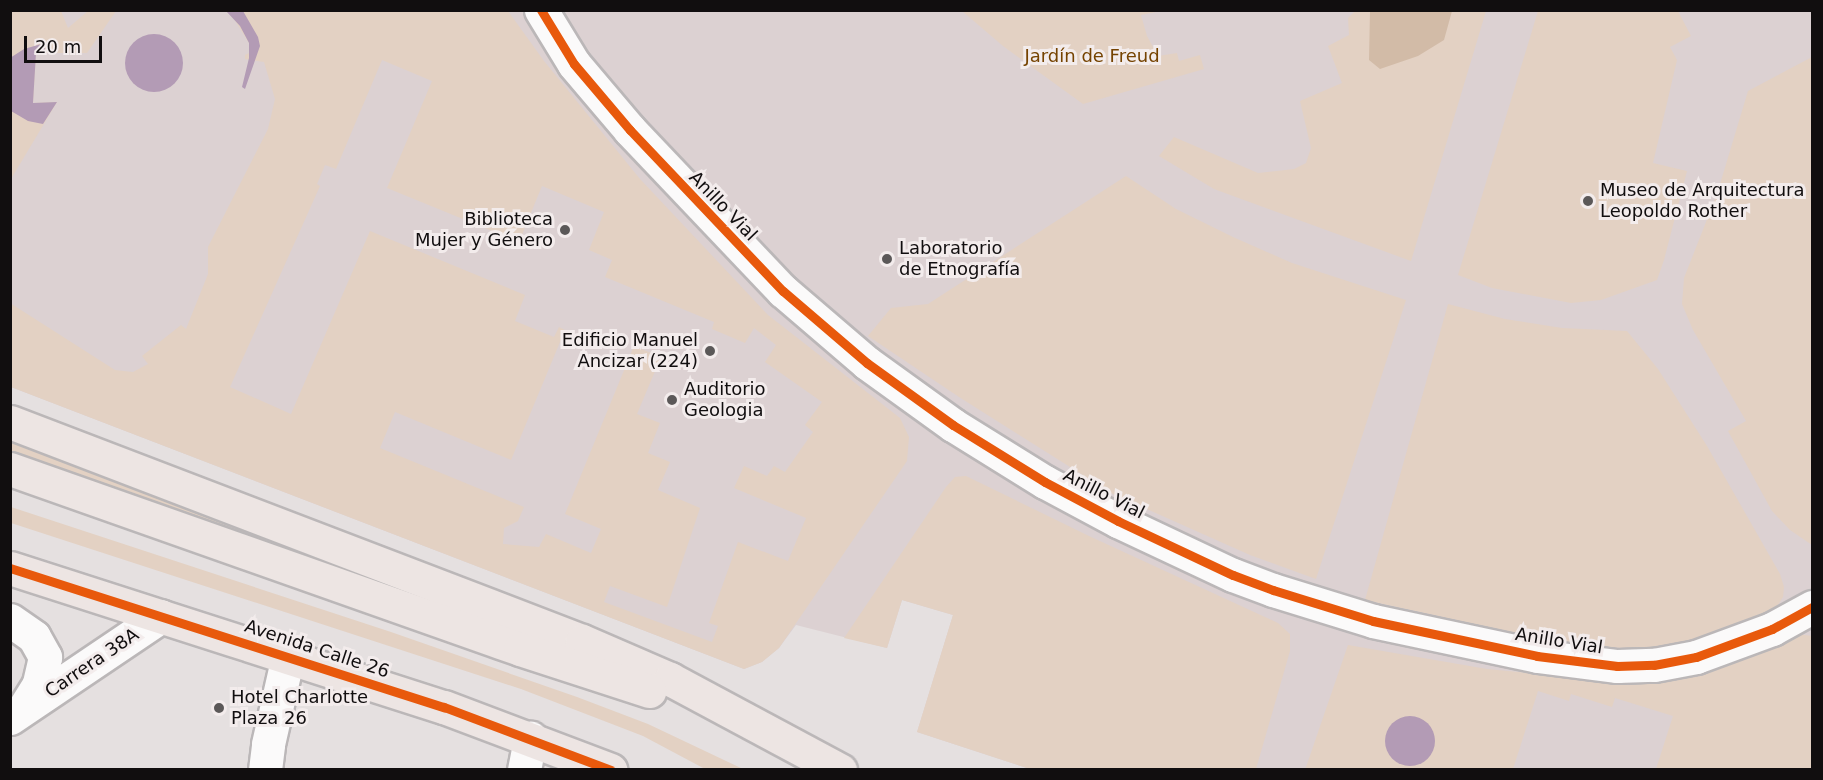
<!DOCTYPE html>
<html>
<head>
<meta charset="utf-8">
<style>
  body { margin:0 }
  #map { position:relative; width:1823px; height:780px; overflow:hidden; background:#e5e0e0; font-family:"DejaVu Sans",sans-serif }
  div>[style] { position:absolute }
  [style*='--x'] { left:calc(var(--x)*1px); top:calc(var(--y)*1px); width:calc(var(--w)*1px); rotate:calc(var(--a)*1deg) }
  .built>* { inset:0; background:#dcd1d2 }
  .green>* { inset:0; background:#e3d1c3 }
  .forest>* { inset:0; background:#d2bba7 }
  .water>* { inset:0; background:#b39bb5 }
  .round { border-radius:50% }
  .roads { filter:drop-shadow(2px 0 #bbb7b8) drop-shadow(-2px 0 #bbb7b8) drop-shadow(0 2px #bbb7b8) drop-shadow(0 -2px #bbb7b8) }
  .minor>* { height:33px; margin:-16.5px; padding:0 16.5px; transform-origin:16.5px; border-radius:16.5px; background:#fbfafa }
  .major>* { height:33px; margin:-16.5px; padding:0 16.5px; transform-origin:16.5px; border-radius:16.5px; background:#ede5e3 }
  .cycleway>* { height:9px; margin:-4.5px; padding:0 4.5px; transform-origin:4.5px; border-radius:4.5px; background:#e8590c }
  .dots>* { width:16px; height:16px; translate:-50% -50%; box-sizing:border-box; border:3px solid #f3ecec; border-radius:50% }
  span { translate:-50% -50%; white-space:nowrap; text-align:center; line-height:1.15; -webkit-text-stroke:6px #f3ecec; paint-order:stroke }
  .park-label { font-size:18px; color:#754301 }
  .poi-label { font-size:18px; color:#110e0f }
  .left { translate:0 -50%; text-align:left }
  .right { translate:-100% -50%; text-align:right }
  .street-label { font-size:18px; color:#110e0f }
  .frame { position:absolute; inset:0; border:12px solid #110e0f; pointer-events:none }
  .scale { position:absolute; left:24px; top:36px; width:78px; height:27px; box-sizing:border-box; border:3px solid #110e0f; border-top:0; padding-left:8px; font-size:18px; line-height:21px; white-space:nowrap; color:#110e0f; -webkit-text-stroke:4px #f3ecec; paint-order:stroke }
</style>
</head>
<body>
<div id="map">
  <div class="built">
    <div style="clip-path:polygon(27px 11px,1812px 11px,1812px 769px,1030px 769px,917px 732px,953px 615px,902px 600px,887px 648px,796px 625px,779px 648px,762px 662px,744px 669px,11px 387px,10px 26px)"></div>
  </div>
  <div class="green">
    <div style="clip-path:polygon(10px 11px,61px 11px,68px 28px,88px 11px,116px 11px,87px 53px,36px 53px,33px 103px,57px 102px,11px 179px)"></div>
    <div style="clip-path:polygon(evenodd,226px 11px,508px 11px,544px 61px,640px 179px,768px 315px,900px 418px,909px 437px,907px 461px,779px 648px,762px 662px,744px 669px,11px 387px,10px 303px,115px 370px,133px 372px,148px 364px,142px 356px,181px 325px,186px 329px,208px 274px,208px 247px,268px 129px,275px 99px,264px 62px,245px 59px,245px 55px,249px 53px,249px 43px,234px 19px,226px 11px,382px 60px,432px 81px,387px 188px,519px 242px,542px 186px,604px 212px,589px 250px,612px 260px,605px 277px,714px 322px,712px 329px,745px 343px,754px 328px,776px 345px,765px 362px,822px 402px,805px 425px,813px 432px,785px 472px,774px 466px,767px 476px,744px 466px,734px 488px,806px 518px,788px 561px,738px 542px,709px 623px,718px 626px,712px 642px,604px 602px,610px 586px,667px 607px,700px 508px,658px 490px,670px 462px,648px 453px,660px 423px,637px 414px,661px 357px,634px 346px,565px 514px,601px 529px,591px 553px,546px 534px,539px 547px,503px 544px,504px 528px,518px 521px,524px 507px,380px 448px,395px 412px,511px 460px,565px 330px,559px 327px,554px 337px,515px 321px,525px 295px,370px 231px,291px 414px,230px 387px,320px 186px,317px 184px,325px 165px,336px 169px,382px 60px)"></div>
    <div style="clip-path:polygon(962px 11px,1161px 11px,1141px 15px,1147px 36px,1158px 56px,1177px 53px,1179px 61px,1200px 55px,1204px 69px,1083px 104px,1003px 46px)"></div>
    <div style="clip-path:polygon(1355px 11px,1486px 11px,1411px 261px,1214px 189px,1159px 156px,1174px 137px,1258px 173px,1294px 169px,1306px 163px,1311px 148px,1300px 101px,1342px 83px,1328px 46px,1349px 35px,1348px 18px)"></div>
    <div style="clip-path:polygon(1538px 11px,1678px 11px,1691px 36px,1670px 47px,1677px 60px,1653px 163px,1687px 171px,1664px 260px,1657px 280px,1601px 300px,1571px 303px,1492px 288px,1458px 275px)"></div>
    <div style="clip-path:polygon(1812px 57px,1812px 545px,1790px 530px,1772px 511px,1728px 431px,1746px 421px,1693px 330px,1682px 304px,1684px 278px,1717px 194px,1748px 91px)"></div>
    <div style="clip-path:polygon(1126px 176px,1176px 209px,1233px 237px,1292px 263px,1406px 300px,1316px 579px,1250px 555px,1113px 494px,959px 397px,868px 336px,891px 308px,928px 304px)"></div>
    <div style="clip-path:polygon(1448px 304px,1505px 319px,1562px 328px,1627px 331px,1658px 369px,1707px 446px,1780px 574px,1784px 587px,1783px 597px,1776px 608px,1707px 640px,1650px 651px,1552px 641px,1365px 600px)"></div>
    <div style="clip-path:polygon(10px 436px,372px 578px,242px 542px,11px 453px)"></div>
    <div style="clip-path:polygon(966px 476px,1089px 536px,1278px 623px,1290px 634px,1290px 651px,1256px 769px,1030px 769px,917px 732px,953px 615px,902px 600px,887px 648px,844px 638px,946px 487px,955px 477px)"></div>
    <div style="clip-path:polygon(11px 507px,391px 632px,577px 697px,648px 724px,743px 769px,705px 769px,643px 736px,521px 689px,11px 523px)"></div>
    <div style="clip-path:polygon(1790px 633px,1812px 636px,1812px 769px,1656px 769px,1673px 716px,1615px 698px,1612px 707px,1571px 694px,1569px 701px,1538px 691px,1513px 769px,1305px 770px,1348px 645px,1487px 669px,1609px 681px,1663px 681px)"></div>
  </div>
  <div class="forest">
    <div style="clip-path:polygon(1370px 11px,1370px 10px,1452px 11px,1444px 40px,1418px 56px,1380px 69px,1369px 60px)"></div>
  </div>
  <div class="water">
    <div style="clip-path:polygon(226px 11px,243px 11px,258px 37px,260px 46px,245px 89px,242px 87px,249px 58px,249px 43px,240px 26px)"></div>
    <div class="round" style="left:125px;top:34px;width:58px;height:58px"></div>
    <div style="clip-path:polygon(45px 43px,45px 52px,36px 53px,33px 103px,57px 102px,43px 124px,28px 121px,11px 111px,10px 58px,24px 49px)"></div>
    <div class="round" style="left:1385px;top:716px;width:50px;height:50px"></div>
  </div>
  <div class="roads">
    <div class="minor">
      <div style="--x:541;--y:10;--w:63;--a:58.6"></div>
      <div style="--x:574;--y:64;--w:87;--a:49.7"></div>
      <div style="--x:630;--y:130;--w:222;--a:46.5"></div>
      <div style="--x:783;--y:291;--w:111;--a:40.6"></div>
      <div style="--x:867;--y:363;--w:106;--a:35.8"></div>
      <div style="--x:953;--y:425;--w:108;--a:31.8"></div>
      <div style="--x:1045;--y:482;--w:83;--a:28.1"></div>
      <div style="--x:1118;--y:521;--w:127;--a:25.2"></div>
      <div style="--x:1233;--y:575;--w:43;--a:20.6"></div>
      <div style="--x:1273;--y:590;--w:105;--a:17.2"></div>
      <div style="--x:1373;--y:621;--w:168;--a:12"></div>
      <div style="--x:1537;--y:656;--w:81;--a:7.1"></div>
      <div style="--x:1617;--y:666;--w:37;--a:-2"></div>
      <div style="--x:1654;--y:665;--w:43;--a:-10.8"></div>
      <div style="--x:1696;--y:657;--w:81;--a:-20.2"></div>
      <div style="--x:1772;--y:629;--w:46;--a:-28.8"></div>
      <div style="--x:10;--y:620;--w:29;--a:35"></div>
      <div style="--x:34;--y:637;--w:23;--a:61"></div>
      <div style="--x:45;--y:657;--w:28;--a:103"></div>
      <div style="--x:39;--y:684;--w:26;--a:122"></div>
      <div style="--x:10;--y:718;--w:182;--a:-34"></div>
      <div style="--x:265;--y:770;--w:26;--a:-83"></div>
      <div style="--x:268;--y:744;--w:90;--a:-77.2"></div>
      <div style="--x:524;--y:770;--w:33;--a:-79"></div>
    </div>
    <div class="major">
      <div style="--x:10;--y:422;--w:612;--a:20.95"></div>
      <div style="--x:582;--y:641;--w:96;--a:23.4"></div>
      <div style="--x:670;--y:679;--w:193;--a:28.2"></div>
      <div style="--x:10;--y:469;--w:541;--a:19.44"></div>
      <div style="--x:520;--y:649;--w:136;--a:18"></div>
      <div style="--x:10;--y:568;--w:456;--a:17.8"></div>
      <div style="--x:444;--y:707;--w:178;--a:20.7"></div>
    </div>
  </div>
  <div class="cycleway">
    <div style="--x:541;--y:10;--w:63;--a:58.6"></div>
    <div style="--x:574;--y:64;--w:87;--a:49.7"></div>
    <div style="--x:630;--y:130;--w:222;--a:46.5"></div>
    <div style="--x:783;--y:291;--w:111;--a:40.6"></div>
    <div style="--x:867;--y:363;--w:106;--a:35.8"></div>
    <div style="--x:953;--y:425;--w:108;--a:31.8"></div>
    <div style="--x:1045;--y:482;--w:83;--a:28.1"></div>
    <div style="--x:1118;--y:521;--w:127;--a:25.2"></div>
    <div style="--x:1233;--y:575;--w:43;--a:20.6"></div>
    <div style="--x:1273;--y:590;--w:105;--a:17.2"></div>
    <div style="--x:1373;--y:621;--w:168;--a:12"></div>
    <div style="--x:1537;--y:656;--w:81;--a:7.1"></div>
    <div style="--x:1617;--y:666;--w:37;--a:-2"></div>
    <div style="--x:1654;--y:665;--w:43;--a:-10.8"></div>
    <div style="--x:1696;--y:657;--w:81;--a:-20.2"></div>
    <div style="--x:1772;--y:629;--w:46;--a:-28.8"></div>
    <div style="--x:10;--y:568;--w:456;--a:17.8"></div>
    <div style="--x:444;--y:707;--w:178;--a:20.7"></div>
  </div>
  <div class="dots">
    <div style="left:1588px;top:201px;background:#5b5858"></div>
    <div style="left:565px;top:230px;background:#5b5858"></div>
    <div style="left:887px;top:259px;background:#5b5858"></div>
    <div style="left:710px;top:351px;background:#5b5858"></div>
    <div style="left:672px;top:400px;background:#5b5858"></div>
    <div style="left:219px;top:708px;background:#5b5858"></div>
  </div>
  <div class="park-label">
    <span style="left:1092px;top:56px">Jardín de Freud</span>
  </div>
  <div class="poi-label">
    <span class="left" style="left:1600px;top:201px">Museo de Arquitectura<br>Leopoldo Rother</span>
    <span class="right" style="left:553px;top:230px">Biblioteca<br>Mujer y Género</span>
    <span class="left" style="left:899px;top:259px">Laboratorio<br>de Etnografía</span>
    <span class="right" style="left:698px;top:351px">Edificio Manuel<br>Ancizar (224)</span>
    <span class="left" style="left:684px;top:400px">Auditorio<br>Geologia</span>
    <span class="left" style="left:231px;top:708px">Hotel Charlotte<br>Plaza 26</span>
  </div>
  <div class="street-label">
    <span style="left:723px;top:206px;rotate:46deg">Anillo Vial</span>
    <span style="left:1104px;top:494px;rotate:27deg">Anillo Vial</span>
    <span style="left:1559px;top:641px;rotate:9deg">Anillo Vial</span>
    <span style="left:317px;top:649px;rotate:18deg">Avenida Calle 26</span>
    <span style="left:92px;top:663px;rotate:-34deg">Carrera 38A</span>
  </div>
  <div class="frame"></div>
  <div class="scale">20 m</div>
</div>
</body>
</html>
